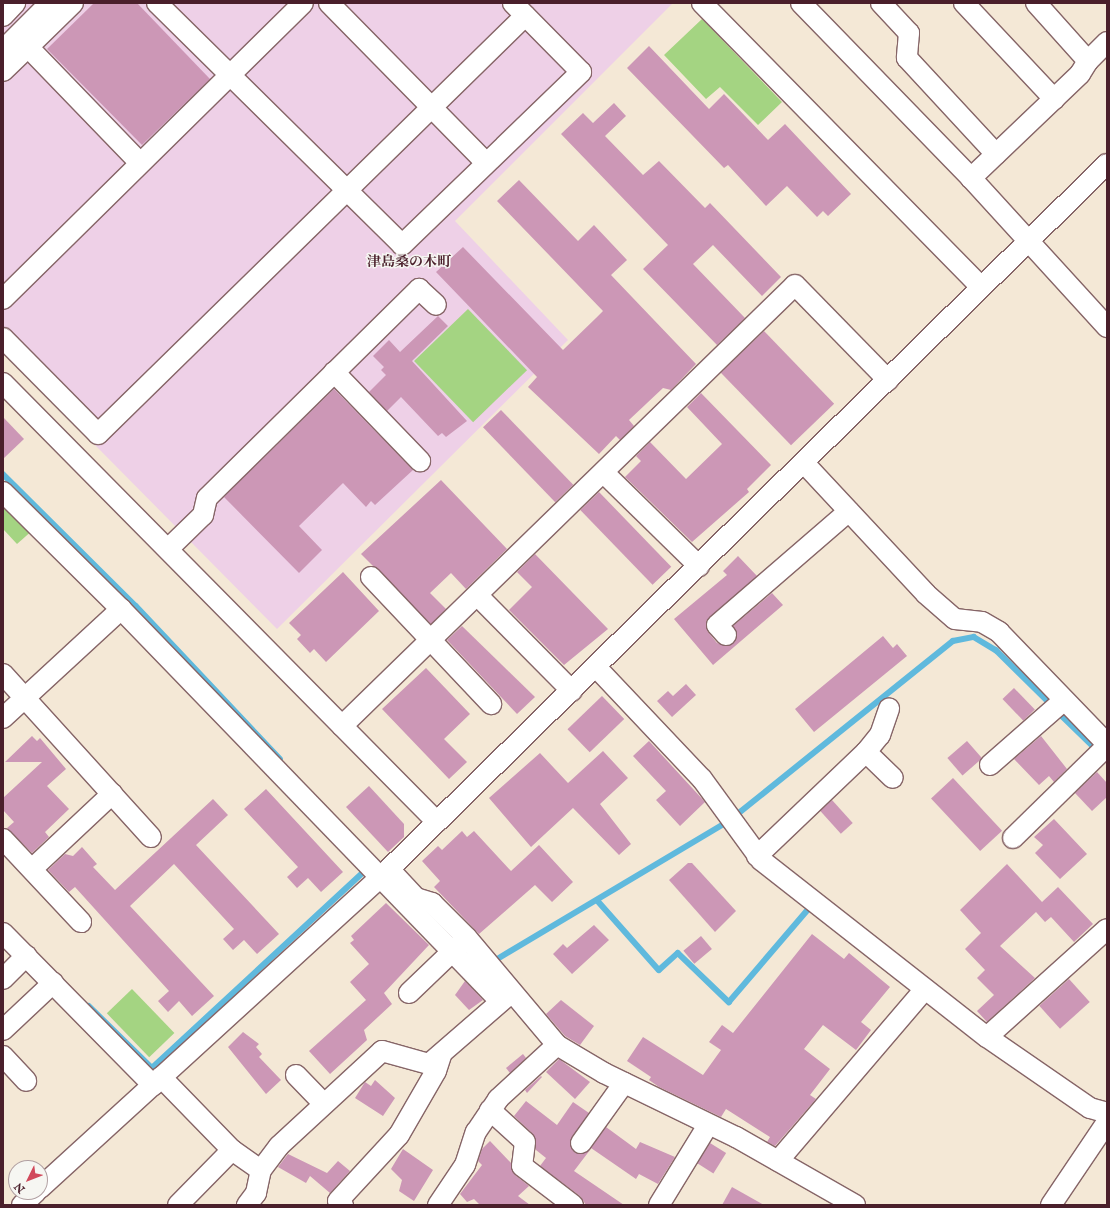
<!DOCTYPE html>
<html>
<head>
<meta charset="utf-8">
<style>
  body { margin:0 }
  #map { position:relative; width:1110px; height:1208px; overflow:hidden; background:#f4e8d6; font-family:"IM FELL English","Noto Serif JP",serif }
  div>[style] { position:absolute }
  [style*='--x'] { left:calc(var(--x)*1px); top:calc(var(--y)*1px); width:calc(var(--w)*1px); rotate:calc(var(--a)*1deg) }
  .built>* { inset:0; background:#eed0e7 }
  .green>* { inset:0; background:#a4d482; transform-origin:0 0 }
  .stream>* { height:5.5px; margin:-2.75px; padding:0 2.75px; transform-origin:2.75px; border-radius:2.75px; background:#5fb9dd }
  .building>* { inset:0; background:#cc97b6; transform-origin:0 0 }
  .roads { filter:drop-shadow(1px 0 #866567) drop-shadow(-1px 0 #866567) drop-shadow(0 1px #866567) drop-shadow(0 -1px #866567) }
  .minor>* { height:20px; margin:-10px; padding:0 10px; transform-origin:10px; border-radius:10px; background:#fff }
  span { translate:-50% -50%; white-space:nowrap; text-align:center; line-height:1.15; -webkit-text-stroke:3px #f6f6f2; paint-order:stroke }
  .quarter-label { font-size:14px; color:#4a1f2b; font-weight:700 }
  .frame { position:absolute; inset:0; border:4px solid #4a1f2b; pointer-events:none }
  .north { position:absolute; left:8px; top:1160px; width:40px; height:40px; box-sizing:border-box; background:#f6f6f2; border:1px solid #b1a0a2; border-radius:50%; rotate:227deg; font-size:11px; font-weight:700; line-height:16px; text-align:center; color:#4a1f2b }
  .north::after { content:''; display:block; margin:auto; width:14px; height:18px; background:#d1495b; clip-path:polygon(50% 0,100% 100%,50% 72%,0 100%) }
</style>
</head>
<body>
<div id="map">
  <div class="built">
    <div style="clip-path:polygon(3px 3px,673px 3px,455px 221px,568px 340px,277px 629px,3px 352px)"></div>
  </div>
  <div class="green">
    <div style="clip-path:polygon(702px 19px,782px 102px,758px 125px,720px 87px,706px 99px,664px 55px)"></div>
    <div style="left:468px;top:309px;width:85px;height:75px;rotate:46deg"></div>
    <div style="clip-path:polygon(3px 507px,15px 510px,34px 529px,17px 544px,3px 529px)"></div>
    <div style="left:132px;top:989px;width:61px;height:35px;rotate:46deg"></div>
  </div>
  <div class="stream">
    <div style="--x:3;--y:474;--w:187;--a:44.8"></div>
    <div style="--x:136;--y:606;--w:210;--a:46.7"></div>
    <div style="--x:1062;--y:716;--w:45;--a:44.1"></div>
    <div style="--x:598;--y:901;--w:92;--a:48.5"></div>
    <div style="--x:659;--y:970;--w:25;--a:-42"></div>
    <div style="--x:678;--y:953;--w:71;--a:43.9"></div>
    <div style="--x:729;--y:1002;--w:125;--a:-49.5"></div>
    <div style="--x:499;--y:958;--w:268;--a:-30.8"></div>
    <div style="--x:729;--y:821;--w:287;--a:-38.8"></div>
    <div style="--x:953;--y:641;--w:21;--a:-11"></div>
    <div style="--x:974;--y:637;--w:26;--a:31"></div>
    <div style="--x:996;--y:650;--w:77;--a:44.5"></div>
    <div style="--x:89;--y:1006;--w:88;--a:44.5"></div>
    <div style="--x:152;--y:1068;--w:293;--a:-42.8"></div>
  </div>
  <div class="building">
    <div style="clip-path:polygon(94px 3px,137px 3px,210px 79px,142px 145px,47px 49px)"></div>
    <div style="clip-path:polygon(649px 46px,709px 109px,724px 94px,768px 140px,785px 124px,851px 194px,828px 216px,823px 211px,817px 217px,787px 186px,766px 206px,728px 165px,724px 168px,627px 68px)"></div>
    <div style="clip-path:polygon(614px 103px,626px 116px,605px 136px,643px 175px,659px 161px,705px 208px,710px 203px,781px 277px,762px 296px,713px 245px,693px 264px,745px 318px,717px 345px,643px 269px,668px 245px,561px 134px,583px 113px,593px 123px)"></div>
    <div style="clip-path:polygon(519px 180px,578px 241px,594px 225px,627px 260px,611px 275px,696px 364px,671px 390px,663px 388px,629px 420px,634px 426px,620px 440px,616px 436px,599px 454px,528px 387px,537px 377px,436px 272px,463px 247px,563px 350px,596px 318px,603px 311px,497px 201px)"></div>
    <div style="clip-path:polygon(438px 316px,448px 326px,412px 361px,467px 421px,446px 437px,442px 433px,438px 436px,401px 397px,387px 411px,369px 392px,386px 375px,381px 370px,384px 367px,373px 356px,389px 340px,400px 352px)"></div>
    <div style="left:764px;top:331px;width:101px;height:60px;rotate:46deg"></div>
    <div style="clip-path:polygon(334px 389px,413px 470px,375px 505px,371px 501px,366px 507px,343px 483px,299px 526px,322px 550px,299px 573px,224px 497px)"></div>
    <div style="clip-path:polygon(701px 393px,771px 465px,747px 489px,749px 492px,692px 542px,625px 477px,641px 461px,636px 456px,650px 442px,686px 479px,722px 444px,687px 407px)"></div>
    <div style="left:501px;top:410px;width:104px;height:25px;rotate:46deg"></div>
    <div style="clip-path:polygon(3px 417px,24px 439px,3px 459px)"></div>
    <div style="clip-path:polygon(441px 480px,507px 549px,466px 589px,451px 573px,430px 593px,446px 609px,431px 624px,361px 554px)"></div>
    <div style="left:599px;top:492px;width:104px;height:26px;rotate:46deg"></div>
    <div style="clip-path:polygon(535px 554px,608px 629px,564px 665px,509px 610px,532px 587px,517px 572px)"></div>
    <div style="clip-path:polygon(738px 556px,757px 576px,706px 621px,708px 632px,717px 643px,728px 646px,734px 643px,737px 633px,733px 626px,772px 593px,783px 605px,713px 665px,674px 619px,727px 575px,723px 571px)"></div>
    <div style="clip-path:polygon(343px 572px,379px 611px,326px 662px,314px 649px,310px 653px,297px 639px,301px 635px,289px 623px)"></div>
    <div style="clip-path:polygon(462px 626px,535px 697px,517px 714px,447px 640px)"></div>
    <div style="clip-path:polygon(883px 636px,893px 648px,897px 644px,907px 656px,814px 732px,795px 709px)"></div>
    <div style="clip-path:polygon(426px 668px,470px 714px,444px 739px,467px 762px,449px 779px,382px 709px)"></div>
    <div style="clip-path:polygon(686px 684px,696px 695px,672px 717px,657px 701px,668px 691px,673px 696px)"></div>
    <div style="left:1014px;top:688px;width:30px;height:16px;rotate:46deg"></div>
    <div style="left:602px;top:696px;width:32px;height:48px;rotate:46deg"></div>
    <div style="clip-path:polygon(32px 736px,37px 741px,40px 738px,66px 769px,47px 786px,69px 809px,45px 832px,49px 837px,32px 853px,7px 828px,14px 822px,3px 810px,3px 798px,42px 762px,5px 762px)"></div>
    <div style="clip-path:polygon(1041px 736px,1067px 769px,1054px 782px,1049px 776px,1039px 785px,1014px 759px)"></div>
    <div style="clip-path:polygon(649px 741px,705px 802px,680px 826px,656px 800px,666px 791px,633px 756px)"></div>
    <div style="left:967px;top:741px;width:23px;height:26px;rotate:49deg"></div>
    <div style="clip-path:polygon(603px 751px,628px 778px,600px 804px,631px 844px,619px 855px,573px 808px,531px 847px,489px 798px,540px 753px,568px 783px)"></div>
    <div style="clip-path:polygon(1097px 772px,1107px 783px,1107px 797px,1092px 811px,1075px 793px)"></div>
    <div style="left:953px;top:778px;width:72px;height:30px;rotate:47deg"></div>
    <div style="clip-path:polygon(369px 786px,404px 824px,404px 837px,388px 852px,346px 807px)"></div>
    <div style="clip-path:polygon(266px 789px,343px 872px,321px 892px,308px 878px,297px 888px,287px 877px,298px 867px,244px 809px)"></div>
    <div style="clip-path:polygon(213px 799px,228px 815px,196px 845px,279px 934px,257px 954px,244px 940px,233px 950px,223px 939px,234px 929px,174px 864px,130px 906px,214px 996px,192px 1016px,179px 1001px,168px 1012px,158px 1001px,169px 991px,75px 887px,69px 892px,48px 870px,65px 854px,73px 856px,82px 847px,97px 864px,93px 867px,115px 890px)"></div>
    <div style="left:832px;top:800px;width:31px;height:16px;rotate:48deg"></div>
    <div style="clip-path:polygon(1054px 819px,1087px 854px,1060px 879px,1035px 853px,1043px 845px,1034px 837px)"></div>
    <div style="clip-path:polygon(462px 831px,467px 837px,474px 831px,511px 871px,539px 845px,573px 882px,552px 902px,535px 885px,479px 934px,434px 887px,440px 881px,422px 861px,438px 846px,442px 850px)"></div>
    <div style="clip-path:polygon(688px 863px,692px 863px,736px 911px,715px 932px,669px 880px)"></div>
    <div style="clip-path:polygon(1007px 864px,1042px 902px,1058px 887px,1093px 924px,1074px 942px,1051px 917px,1045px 922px,1036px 912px,1000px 946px,1035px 978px,987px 1022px,977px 1011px,994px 995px,977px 978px,985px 970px,965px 949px,981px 933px,960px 910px)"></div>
    <div style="clip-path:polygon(386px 903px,429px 945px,384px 993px,392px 1004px,364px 1030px,367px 1040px,330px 1074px,309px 1051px,366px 1000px,350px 982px,369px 964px,350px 943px,354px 940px,351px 936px)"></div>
    <div style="clip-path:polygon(594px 925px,609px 940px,572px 974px,553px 954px,563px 944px,567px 948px)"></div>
    <div style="clip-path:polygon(812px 934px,844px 959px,849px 953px,890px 987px,861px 1022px,871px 1030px,856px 1050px,823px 1025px,804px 1049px,830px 1069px,810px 1095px,816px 1099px,775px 1146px,767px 1142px,770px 1137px,726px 1109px,721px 1117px,659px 1087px,649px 1080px,651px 1077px,627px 1061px,643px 1037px,703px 1075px,721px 1050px,709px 1042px,722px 1025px,733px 1033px)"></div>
    <div style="left:701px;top:936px;width:17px;height:23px;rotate:50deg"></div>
    <div style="left:1069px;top:979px;width:31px;height:40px;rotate:48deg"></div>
    <div style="clip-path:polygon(465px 981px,483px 1000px,469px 1010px,455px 995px)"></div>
    <div style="clip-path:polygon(561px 1000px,594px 1026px,580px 1045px,565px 1036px,546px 1014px)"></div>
    <div style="clip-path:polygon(243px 1032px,259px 1044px,256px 1047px,262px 1054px,259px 1057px,281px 1080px,266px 1094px,228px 1047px)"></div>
    <div style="clip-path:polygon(523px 1054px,526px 1058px,510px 1073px,506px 1068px)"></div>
    <div style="clip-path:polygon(559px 1059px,590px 1082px,575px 1099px,546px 1072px)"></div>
    <div style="clip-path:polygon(541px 1076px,542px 1077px,527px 1093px,525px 1090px)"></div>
    <div style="clip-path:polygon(375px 1080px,395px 1098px,383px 1116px,355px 1098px,365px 1082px,371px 1086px)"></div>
    <div style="clip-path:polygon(526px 1101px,557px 1125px,573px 1102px,589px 1113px,570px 1141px,575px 1153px,590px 1150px,574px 1171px,624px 1205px,586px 1205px,580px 1196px,540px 1166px,546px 1158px,536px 1150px,533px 1134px,514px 1116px)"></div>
    <div style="clip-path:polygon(606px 1127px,636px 1149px,640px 1142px,675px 1157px,658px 1184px,639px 1174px,636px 1179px,591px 1148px)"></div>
    <div style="clip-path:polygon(490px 1141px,511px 1163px,515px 1175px,529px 1186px,518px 1196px,530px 1205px,480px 1205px,474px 1199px,467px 1202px,460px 1194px,482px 1165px,478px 1161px,482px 1149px)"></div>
    <div style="left:710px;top:1143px;width:19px;height:24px;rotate:32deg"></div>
    <div style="clip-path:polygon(403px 1149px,433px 1170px,414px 1201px,399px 1191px,402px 1180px,391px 1169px)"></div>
    <div style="clip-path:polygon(288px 1154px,327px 1173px,338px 1161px,350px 1171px,330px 1193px,310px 1176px,306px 1183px,278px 1167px)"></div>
    <div style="clip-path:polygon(732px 1187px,764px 1205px,722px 1205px)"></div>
  </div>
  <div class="roads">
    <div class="minor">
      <div style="--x:73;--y:3;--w:63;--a:135.6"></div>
      <div style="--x:28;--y:47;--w:161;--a:46"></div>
      <div style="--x:157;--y:3;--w:344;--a:44.6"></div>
      <div style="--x:402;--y:245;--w:249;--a:-44"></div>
      <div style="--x:581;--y:72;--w:97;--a:-134.6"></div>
      <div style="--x:329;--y:3;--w:224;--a:45.5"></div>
      <div style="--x:702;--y:3;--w:398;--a:45.5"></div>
      <div style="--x:801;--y:3;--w:244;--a:45.8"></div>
      <div style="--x:881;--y:3;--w:41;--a:47"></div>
      <div style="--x:909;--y:33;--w:25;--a:95"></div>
      <div style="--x:907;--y:58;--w:131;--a:47.2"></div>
      <div style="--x:964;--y:3;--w:132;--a:46.8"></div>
      <div style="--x:1036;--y:3;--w:78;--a:48.1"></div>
      <div style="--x:3;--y:16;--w:18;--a:-47"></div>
      <div style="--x:1107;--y:42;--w:27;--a:135"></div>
      <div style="--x:1088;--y:61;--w:15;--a:122"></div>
      <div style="--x:1080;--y:74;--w:151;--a:136.3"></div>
      <div style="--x:971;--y:178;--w:202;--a:47.6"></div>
      <div style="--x:3;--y:50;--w:66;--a:-45"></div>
      <div style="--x:3;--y:71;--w:35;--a:-44"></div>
      <div style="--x:3;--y:299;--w:421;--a:-44.6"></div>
      <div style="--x:3;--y:338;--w:135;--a:45.3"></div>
      <div style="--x:98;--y:434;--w:598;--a:-44.39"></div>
      <div style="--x:334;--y:372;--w:124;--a:46"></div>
      <div style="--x:3;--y:383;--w:617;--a:45.33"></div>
      <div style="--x:804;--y:463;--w:179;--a:47"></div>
      <div style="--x:926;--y:594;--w:38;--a:41"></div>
      <div style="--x:955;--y:619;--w:27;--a:6"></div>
      <div style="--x:982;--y:622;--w:20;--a:30"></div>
      <div style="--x:999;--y:632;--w:156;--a:46"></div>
      <div style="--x:604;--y:473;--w:133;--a:44.4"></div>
      <div style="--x:3;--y:492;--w:166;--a:44.8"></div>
      <div style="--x:121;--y:609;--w:545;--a:45.97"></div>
      <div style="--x:168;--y:549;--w:49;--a:-44.2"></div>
      <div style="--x:203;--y:515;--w:17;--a:-77"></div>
      <div style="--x:207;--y:498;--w:298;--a:-44.6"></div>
      <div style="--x:419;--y:289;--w:23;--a:43"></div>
      <div style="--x:371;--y:577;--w:175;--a:46.6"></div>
      <div style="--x:479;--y:597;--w:132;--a:45.3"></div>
      <div style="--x:726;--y:635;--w:13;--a:-132"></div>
      <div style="--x:717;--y:625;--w:174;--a:-40.8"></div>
      <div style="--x:596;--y:667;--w:154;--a:46.6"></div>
      <div style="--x:702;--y:779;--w:100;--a:53.9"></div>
      <div style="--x:761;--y:860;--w:287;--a:38.1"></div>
      <div style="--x:987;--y:1037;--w:125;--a:34.6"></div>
      <div style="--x:1090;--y:1108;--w:18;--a:16"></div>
      <div style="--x:3;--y:674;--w:220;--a:47.8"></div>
      <div style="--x:3;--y:718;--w:161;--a:-42.7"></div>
      <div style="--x:342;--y:726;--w:632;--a:-44.23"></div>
      <div style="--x:795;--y:285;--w:133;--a:45.6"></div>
      <div style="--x:866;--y:752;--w:37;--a:44"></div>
      <div style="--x:990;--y:765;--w:97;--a:-41.2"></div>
      <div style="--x:1013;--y:838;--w:132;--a:-44.4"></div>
      <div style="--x:3;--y:839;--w:114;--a:46.8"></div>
      <div style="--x:757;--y:856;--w:151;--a:-43.7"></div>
      <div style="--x:866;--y:752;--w:22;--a:-51"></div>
      <div style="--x:880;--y:735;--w:28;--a:-71"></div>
      <div style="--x:32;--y:869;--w:110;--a:-43.2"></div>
      <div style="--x:389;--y:869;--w:40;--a:47"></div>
      <div style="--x:416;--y:898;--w:17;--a:17"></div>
      <div style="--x:432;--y:903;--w:49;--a:45"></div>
      <div style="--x:467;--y:938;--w:140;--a:49.9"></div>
      <div style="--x:557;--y:1045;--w:55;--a:30.8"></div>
      <div style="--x:604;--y:1073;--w:147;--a:25.9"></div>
      <div style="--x:736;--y:1137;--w:137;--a:29.7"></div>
      <div style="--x:3;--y:933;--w:214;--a:45.4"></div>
      <div style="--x:3;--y:979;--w:33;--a:-45"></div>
      <div style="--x:409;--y:993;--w:69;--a:-43.8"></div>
      <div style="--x:3;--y:1030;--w:69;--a:-43.2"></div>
      <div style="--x:987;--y:1037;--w:161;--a:-42"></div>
      <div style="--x:3;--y:1056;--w:34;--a:47"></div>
      <div style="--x:296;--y:1075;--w:39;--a:46"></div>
      <div style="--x:161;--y:1077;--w:102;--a:45.8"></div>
      <div style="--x:232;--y:1150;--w:35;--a:35"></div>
      <div style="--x:490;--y:1110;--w:47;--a:42.4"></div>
      <div style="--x:525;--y:1142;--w:24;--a:97"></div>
      <div style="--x:522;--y:1166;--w:64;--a:37.4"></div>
      <div style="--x:581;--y:1143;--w:74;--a:-54.4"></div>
      <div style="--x:778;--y:1161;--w:226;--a:-49.5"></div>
      <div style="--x:40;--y:1188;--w:473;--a:-42.4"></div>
      <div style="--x:389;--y:869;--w:1006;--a:-44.48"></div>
      <div style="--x:22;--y:1205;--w:19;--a:-43"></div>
      <div style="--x:178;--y:1205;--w:77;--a:-45.5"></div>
      <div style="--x:247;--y:1205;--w:15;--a:-53"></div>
      <div style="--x:256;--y:1193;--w:24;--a:-78"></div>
      <div style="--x:261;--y:1170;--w:30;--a:-53"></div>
      <div style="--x:279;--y:1146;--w:140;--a:-42.7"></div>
      <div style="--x:382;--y:1051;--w:49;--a:15.5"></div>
      <div style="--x:429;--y:1064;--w:108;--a:-40.9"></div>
      <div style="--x:343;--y:1205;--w:6;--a:-141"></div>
      <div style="--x:338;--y:1201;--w:90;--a:-47.3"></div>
      <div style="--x:399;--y:1135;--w:74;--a:-60"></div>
      <div style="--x:436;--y:1071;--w:16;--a:-72"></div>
      <div style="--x:438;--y:1205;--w:48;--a:-56"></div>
      <div style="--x:465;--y:1165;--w:35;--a:-72"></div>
      <div style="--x:476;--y:1132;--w:40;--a:-56"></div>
      <div style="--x:498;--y:1099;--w:80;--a:-42.5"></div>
      <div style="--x:659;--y:1205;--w:94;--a:-58.5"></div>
      <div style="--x:1051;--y:1205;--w:100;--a:-56"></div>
    </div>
  </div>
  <div class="quarter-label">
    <span style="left:409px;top:262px">津島桑の木町</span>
  </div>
  <div class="frame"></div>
  <div class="north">N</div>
</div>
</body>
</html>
